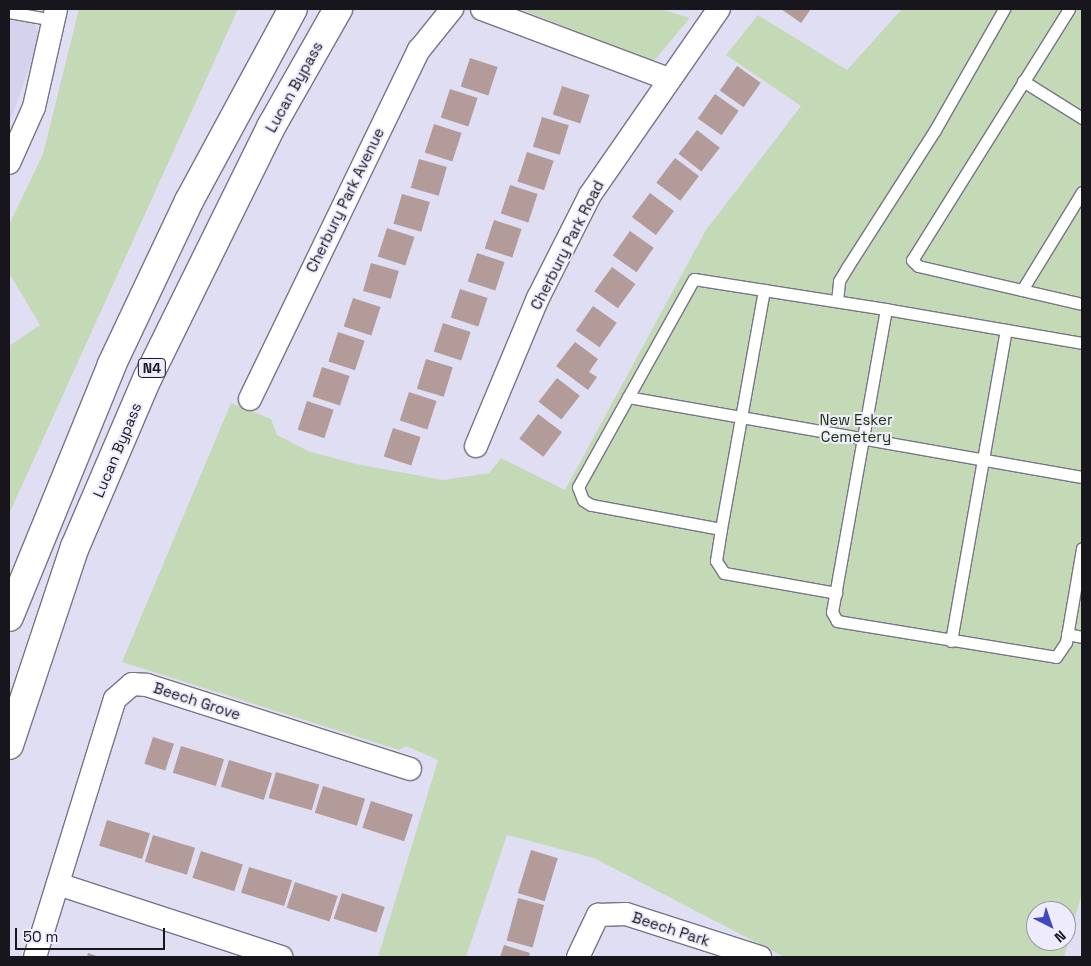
<!DOCTYPE html>
<html>
<head>
<meta charset="utf-8">
<style>
  body { margin:0 }
  #map { position:relative; width:1091px; height:966px; overflow:hidden; background:#e0def3; font-family:"Space Grotesk",sans-serif }
  div>[style] { position:absolute }
  [style*='--x'] { left:calc(var(--x)*1px); top:calc(var(--y)*1px); width:calc(var(--w)*1px); rotate:calc(var(--a)*1deg) }
  .built>* { inset:0; background:#d5d2ee }
  .green>* { inset:0; background:#c4dab7 }
  .building>* { inset:0; background:#b39b99; transform-origin:0 0 }
  .roads { filter:drop-shadow(1px 0 #777587) drop-shadow(-1px 0 #777587) drop-shadow(0 1px #777587) drop-shadow(0 -1px #777587) }
  .lane>* { height:11px; margin:-5.5px; padding:0 5.5px; transform-origin:5.5px; border-radius:5.5px; background:#fff }
  .street>* { height:22px; margin:-11px; padding:0 11px; transform-origin:11px; border-radius:11px; background:#fff }
  .highway>* { height:28px; margin:-14px; padding:0 14px; transform-origin:14px; border-radius:14px; background:#fff }
  span { translate:-50% -50%; white-space:nowrap; text-align:center; line-height:1.15; -webkit-text-stroke:4px #eeecfc; paint-order:stroke }
  .shield-label span { padding:1px 4px; background:#eeecfc; border:1px solid; border-radius:4px; -webkit-text-stroke-width:0 }
  .shield-label { font-size:14px; color:#17161d; font-weight:700 }
  .street-label { font-size:15px; color:#17161d }
  .park-label { font-size:15px; color:#173100 }
  .frame { position:absolute; inset:0; border:10px solid #17161d; pointer-events:none }
  .north { position:absolute; left:1026px; top:901px; width:50px; height:50px; box-sizing:border-box; background:#eeecfc; border:1px solid #9896a3; border-radius:50%; rotate:139deg; font-size:14px; font-weight:700; line-height:20px; text-align:center; color:#17161d }
  .north::after { content:''; display:block; margin:auto; width:18px; height:22px; background:#3e49bd; clip-path:polygon(50% 0,100% 100%,50% 72%,0 100%) }
  .scale { position:absolute; left:15px; top:928px; width:150px; height:22px; box-sizing:border-box; border:2px solid #17161d; border-top:0; padding-left:6px; font-size:15px; line-height:18px; white-space:nowrap; color:#17161d; -webkit-text-stroke:4px #eeecfc; paint-order:stroke }
</style>
</head>
<body>
<div id="map">
  <div class="built">
    <div style="clip-path:polygon(9px 9px,30px 9px,40px 38px,9px 125px)"></div>
  </div>
  <div class="green">
    <div style="clip-path:polygon(79px 9px,238px 9px,9px 514px,9px 346px,40px 325px,9px 273px,9px 225px,43px 154px)"></div>
    <div style="clip-path:polygon(520px 9px,661px 9px,690px 18px,653px 62px)"></div>
    <div style="clip-path:polygon(evenodd,902px 9px,1082px 9px,1082px 893px,1064px 957px,784px 957px,594px 858px,507px 835px,466px 957px,378px 957px,438px 760px,406px 746px,399px 750px,122px 662px,231px 403px,271px 419px,277px 435px,308px 451px,356px 464px,443px 480px,489px 473px,501px 458px,565px 490px,706px 230px,801px 106px,726px 55px,758px 15px,847px 70px,902px 9px,1036px 911px,1066px 911px,1066px 941px,1036px 941px,1036px 911px)"></div>
  </div>
  <div class="building">
    <div style="clip-path:polygon(781px 9px,811px 9px,801px 23px)"></div>
    <div style="left:470px;top:58px;width:29px;height:30px;rotate:18deg"></div>
    <div style="left:737px;top:66px;width:29px;height:30px;rotate:35deg"></div>
    <div style="left:562px;top:86px;width:29px;height:30px;rotate:18deg"></div>
    <div style="left:450px;top:89px;width:29px;height:30px;rotate:18deg"></div>
    <div style="left:715px;top:94px;width:29px;height:30px;rotate:35deg"></div>
    <div style="left:542px;top:117px;width:28px;height:31px;rotate:17deg"></div>
    <div style="left:434px;top:124px;width:29px;height:30px;rotate:18deg"></div>
    <div style="left:697px;top:130px;width:29px;height:30px;rotate:38deg"></div>
    <div style="left:527px;top:152px;width:28px;height:31px;rotate:18deg"></div>
    <div style="left:675px;top:158px;width:30px;height:31px;rotate:37deg"></div>
    <div style="left:419px;top:159px;width:29px;height:30px;rotate:16deg"></div>
    <div style="left:510px;top:185px;width:29px;height:30px;rotate:18deg"></div>
    <div style="left:650px;top:193px;width:30px;height:30px;rotate:37deg"></div>
    <div style="left:402px;top:194px;width:29px;height:31px;rotate:16deg"></div>
    <div style="left:494px;top:220px;width:29px;height:30px;rotate:18deg"></div>
    <div style="left:387px;top:228px;width:29px;height:30px;rotate:18deg"></div>
    <div style="left:630px;top:231px;width:29px;height:30px;rotate:35deg"></div>
    <div style="left:477px;top:253px;width:29px;height:30px;rotate:18deg"></div>
    <div style="left:371px;top:263px;width:29px;height:29px;rotate:16deg"></div>
    <div style="left:612px;top:267px;width:29px;height:30px;rotate:36deg"></div>
    <div style="left:460px;top:289px;width:29px;height:30px;rotate:18deg"></div>
    <div style="left:353px;top:298px;width:29px;height:30px;rotate:18deg"></div>
    <div style="left:593px;top:306px;width:29px;height:30px;rotate:35deg"></div>
    <div style="left:443px;top:323px;width:29px;height:30px;rotate:18deg"></div>
    <div style="left:338px;top:332px;width:28px;height:31px;rotate:18deg"></div>
    <div style="clip-path:polygon(575px 342px,598px 359px,589px 372px,597px 377px,588px 390px,556px 366px)"></div>
    <div style="left:426px;top:359px;width:28px;height:31px;rotate:17deg"></div>
    <div style="left:322px;top:367px;width:29px;height:31px;rotate:18deg"></div>
    <div style="left:557px;top:378px;width:29px;height:30px;rotate:38deg"></div>
    <div style="left:409px;top:392px;width:29px;height:30px;rotate:18deg"></div>
    <div style="left:307px;top:401px;width:28px;height:30px;rotate:18deg"></div>
    <div style="left:538px;top:414px;width:30px;height:31px;rotate:37deg"></div>
    <div style="left:393px;top:428px;width:29px;height:30px;rotate:18deg"></div>
    <div style="left:153px;top:737px;width:22px;height:28px;rotate:18deg"></div>
    <div style="left:181px;top:746px;width:45px;height:28px;rotate:17deg"></div>
    <div style="left:229px;top:760px;width:45px;height:28px;rotate:17deg"></div>
    <div style="left:276px;top:772px;width:45px;height:27px;rotate:16deg"></div>
    <div style="left:323px;top:786px;width:44px;height:28px;rotate:17deg"></div>
    <div style="left:371px;top:801px;width:44px;height:28px;rotate:18deg"></div>
    <div style="left:107px;top:820px;width:45px;height:27px;rotate:17deg"></div>
    <div style="left:153px;top:835px;width:44px;height:28px;rotate:17deg"></div>
    <div style="left:531px;top:850px;width:28px;height:45px;rotate:17deg"></div>
    <div style="left:201px;top:851px;width:44px;height:28px;rotate:18deg"></div>
    <div style="left:249px;top:867px;width:45px;height:27px;rotate:17deg"></div>
    <div style="left:295px;top:882px;width:45px;height:27px;rotate:18deg"></div>
    <div style="left:342px;top:893px;width:45px;height:27px;rotate:18deg"></div>
    <div style="left:518px;top:898px;width:27px;height:44px;rotate:15deg"></div>
    <div style="clip-path:polygon(504px 945px,530px 953px,529px 957px,500px 957px)"></div>
    <div style="clip-path:polygon(88px 953px,100px 957px,87px 957px)"></div>
  </div>
  <div class="roads">
    <div class="lane">
      <div style="--x:1069;--y:9;--w:296;--a:122"></div>
      <div style="--x:912;--y:260;--w:8;--a:45"></div>
      <div style="--x:918;--y:266;--w:168;--a:13"></div>
      <div style="--x:9;--y:12;--w:46;--a:10.1"></div>
      <div style="--x:1023;--y:81;--w:70;--a:32.1"></div>
      <div style="--x:764;--y:290;--w:243;--a:100.2"></div>
      <div style="--x:721;--y:529;--w:132;--a:-169.5"></div>
      <div style="--x:591;--y:505;--w:9;--a:-148"></div>
      <div style="--x:583;--y:500;--w:14;--a:-111"></div>
      <div style="--x:578;--y:487;--w:238;--a:-60.9"></div>
      <div style="--x:694;--y:279;--w:71;--a:8.9"></div>
      <div style="--x:764;--y:290;--w:123;--a:8.9"></div>
      <div style="--x:1022;--y:290;--w:115;--a:-58.5"></div>
      <div style="--x:837;--y:301;--w:20;--a:-84"></div>
      <div style="--x:839;--y:281;--w:17;--a:-59"></div>
      <div style="--x:848;--y:266;--w:161;--a:-57.4"></div>
      <div style="--x:935;--y:130;--w:139;--a:-60.3"></div>
      <div style="--x:1082;--y:343;--w:199;--a:-170.2"></div>
      <div style="--x:886;--y:309;--w:308;--a:100.1"></div>
      <div style="--x:832;--y:612;--w:10;--a:61"></div>
      <div style="--x:837;--y:621;--w:222;--a:9.3"></div>
      <div style="--x:1056;--y:657;--w:18;--a:-56"></div>
      <div style="--x:1066;--y:642;--w:95;--a:-80.3"></div>
      <div style="--x:628;--y:397;--w:461;--a:10"></div>
      <div style="--x:721;--y:529;--w:32;--a:99"></div>
      <div style="--x:716;--y:561;--w:14;--a:56"></div>
      <div style="--x:724;--y:573;--w:114;--a:10.1"></div>
      <div style="--x:1067;--y:634;--w:15;--a:11"></div>
      <div style="--x:951;--y:641;--w:316;--a:-80"></div>
    </div>
    <div class="street">
      <div style="--x:482;--y:9;--w:199;--a:20.6"></div>
      <div style="--x:9;--y:163;--w:61;--a:-65.9"></div>
      <div style="--x:34;--y:107;--w:100;--a:-77.3"></div>
      <div style="--x:250;--y:399;--w:388;--a:-64.2"></div>
      <div style="--x:419;--y:50;--w:53;--a:-51.2"></div>
      <div style="--x:476;--y:446;--w:160;--a:-67.3"></div>
      <div style="--x:538;--y:298;--w:115;--a:-63.2"></div>
      <div style="--x:590;--y:195;--w:226;--a:-55.3"></div>
      <div style="--x:58;--y:884;--w:235;--a:18.1"></div>
      <div style="--x:35;--y:957;--w:270;--a:-72.8"></div>
      <div style="--x:115;--y:699;--w:23;--a:-41"></div>
      <div style="--x:132;--y:684;--w:15;--a:4"></div>
      <div style="--x:147;--y:685;--w:276;--a:17.7"></div>
      <div style="--x:578;--y:957;--w:47;--a:-64.5"></div>
      <div style="--x:598;--y:915;--w:28;--a:-2"></div>
      <div style="--x:626;--y:914;--w:141;--a:17.8"></div>
    </div>
    <div class="highway">
      <div style="--x:9;--y:617;--w:273;--a:-67.8"></div>
      <div style="--x:112;--y:364;--w:180;--a:-64.7"></div>
      <div style="--x:189;--y:201;--w:218;--a:-61.6"></div>
      <div style="--x:9;--y:745;--w:209;--a:-71.6"></div>
      <div style="--x:75;--y:547;--w:185;--a:-66.8"></div>
      <div style="--x:148;--y:377;--w:279;--a:-63.8"></div>
      <div style="--x:271;--y:127;--w:136;--a:-60.4"></div>
    </div>
  </div>
  <div class="shield-label">
    <span style="left:152px;top:368px">N4</span>
  </div>
  <div class="street-label">
    <span style="left:294px;top:87px;rotate:-61deg">Lucan Bypass</span>
    <span style="left:345px;top:200px;rotate:-64deg">Cherbury Park Avenue</span>
    <span style="left:567px;top:245px;rotate:-63deg">Cherbury Park Road</span>
    <span style="left:117px;top:450px;rotate:-67deg">Lucan Bypass</span>
    <span style="left:197px;top:701px;rotate:18deg">Beech Grove</span>
    <span style="left:671px;top:929px;rotate:18deg">Beech Park</span>
  </div>
  <div class="park-label">
    <span style="left:856px;top:428px">New Esker<br>Cemetery</span>
  </div>
  <div class="frame"></div>
  <div class="north">N</div>
  <div class="scale">50 m</div>
</div>
</body>
</html>
